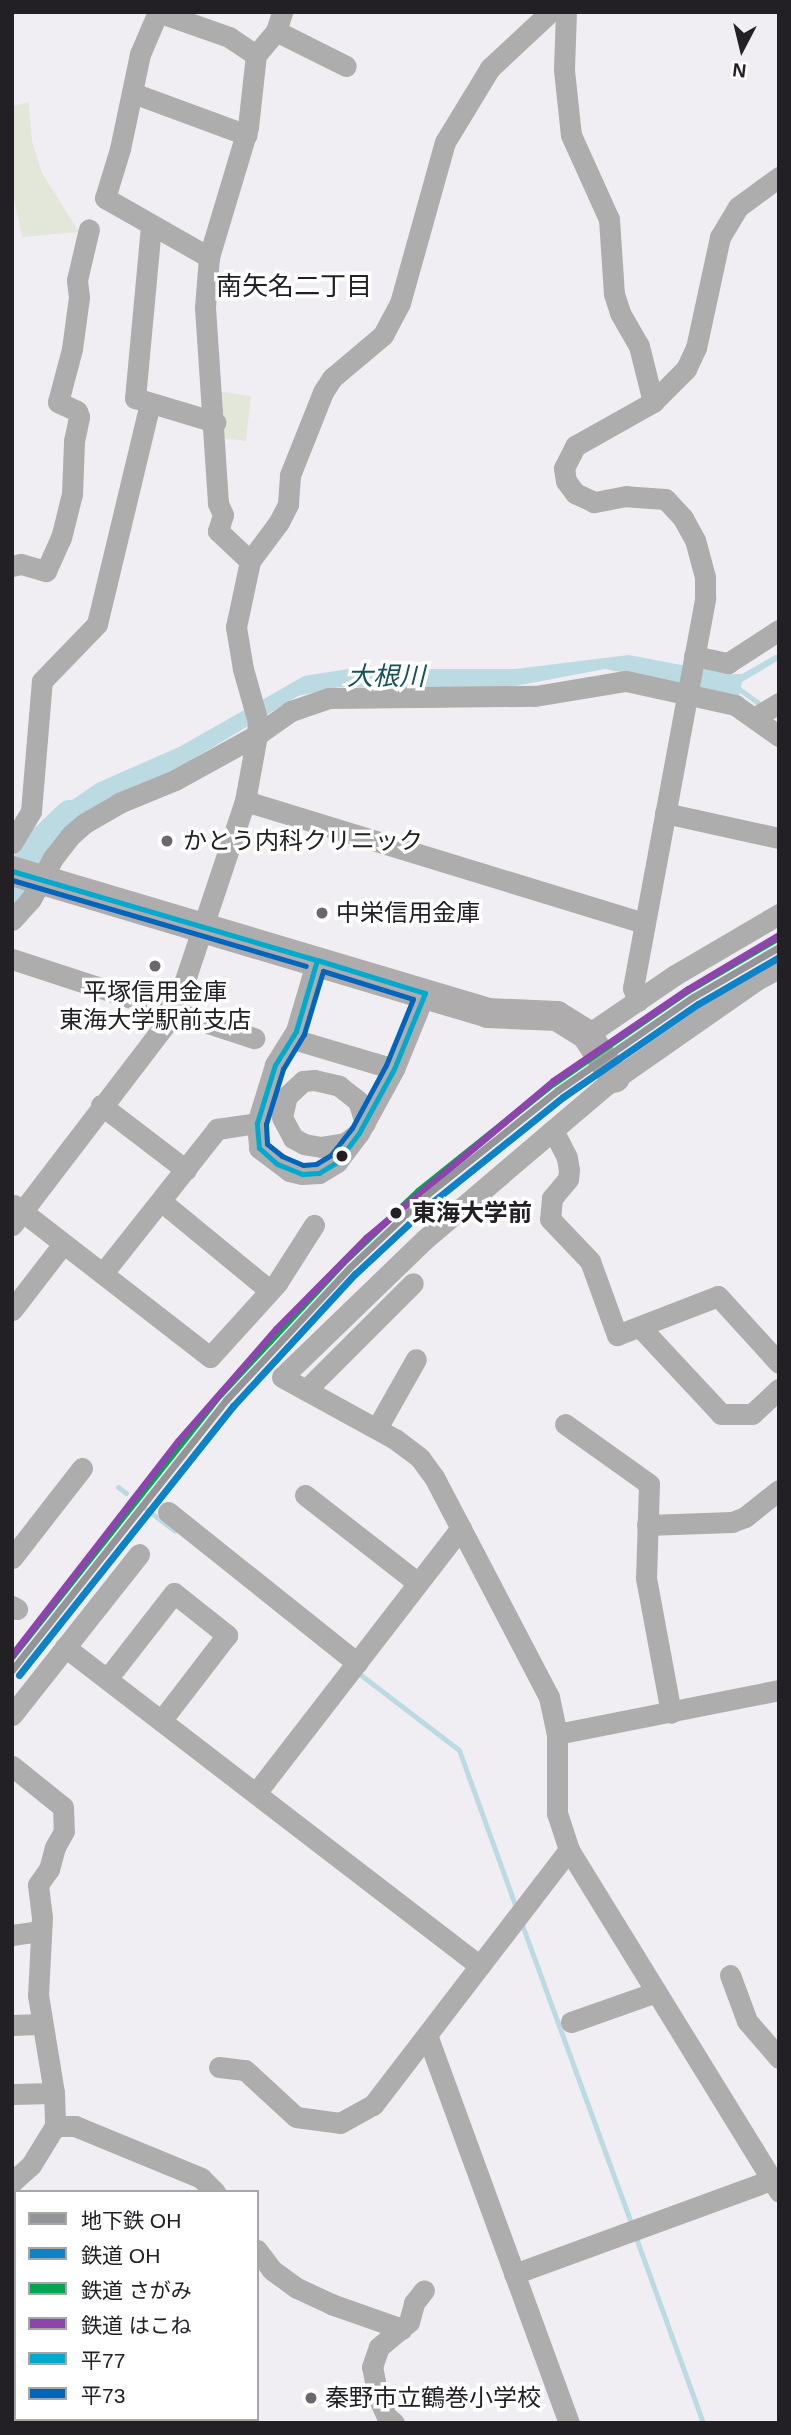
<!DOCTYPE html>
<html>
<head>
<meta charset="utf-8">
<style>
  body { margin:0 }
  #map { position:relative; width:791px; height:2435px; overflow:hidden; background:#f1eef3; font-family:Arial,"Noto Sans JP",sans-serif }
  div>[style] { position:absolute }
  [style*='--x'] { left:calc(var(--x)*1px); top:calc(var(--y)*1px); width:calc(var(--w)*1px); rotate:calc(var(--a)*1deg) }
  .green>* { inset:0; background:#e2e7da }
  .water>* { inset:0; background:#bbdae2 }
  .stream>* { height:5px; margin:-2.5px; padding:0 2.5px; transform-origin:2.5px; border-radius:2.5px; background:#bbdae2 }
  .river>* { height:32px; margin:-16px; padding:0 16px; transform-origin:16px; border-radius:16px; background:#bbdae2 }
  .street>* { height:21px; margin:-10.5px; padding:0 10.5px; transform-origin:10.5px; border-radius:10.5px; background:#aeadad }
  .secondary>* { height:30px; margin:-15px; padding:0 15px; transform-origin:15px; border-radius:15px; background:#aeacac }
  .bus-1>* { height:5px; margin:-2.5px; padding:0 2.5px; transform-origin:2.5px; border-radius:2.5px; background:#00a9ce }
  .bus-2>* { height:5px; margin:-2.5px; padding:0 2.5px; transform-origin:2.5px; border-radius:2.5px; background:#0065bd }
  .rail-1>* { height:7px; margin:-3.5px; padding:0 3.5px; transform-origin:3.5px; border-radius:3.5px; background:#0d82c7 }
  .rail-2>* { height:7px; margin:-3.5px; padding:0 3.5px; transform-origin:3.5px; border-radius:3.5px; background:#00a651 }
  .rail-3>* { height:7px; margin:-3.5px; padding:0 3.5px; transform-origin:3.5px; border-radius:3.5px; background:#8e44ad }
  .metro-1>* { height:7px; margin:-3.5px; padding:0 3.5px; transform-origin:3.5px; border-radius:3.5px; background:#939598 }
  .dots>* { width:19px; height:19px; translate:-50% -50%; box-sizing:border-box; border:4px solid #fff; border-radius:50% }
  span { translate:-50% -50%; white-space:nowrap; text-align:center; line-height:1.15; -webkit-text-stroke:7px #fff; paint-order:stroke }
  .poi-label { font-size:24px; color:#222024 }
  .left { translate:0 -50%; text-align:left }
  .stop-label { font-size:24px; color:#222024; font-weight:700 }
  .neighbourhood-label { font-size:26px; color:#222024 }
  .water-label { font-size:26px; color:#13535e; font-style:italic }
  .frame { position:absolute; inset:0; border:14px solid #222024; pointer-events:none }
  .legend { position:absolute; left:14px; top:2190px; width:245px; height:231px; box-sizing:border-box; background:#fff; border:2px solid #a7a6a7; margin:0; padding:9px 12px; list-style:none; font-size:21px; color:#222024 }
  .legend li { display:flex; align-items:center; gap:14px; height:35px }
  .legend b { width:35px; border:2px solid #a7a6a7 }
  .north { position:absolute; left:707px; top:14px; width:70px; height:70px; -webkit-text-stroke:5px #fff; paint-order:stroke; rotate:187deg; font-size:19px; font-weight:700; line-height:28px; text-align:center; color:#222024 }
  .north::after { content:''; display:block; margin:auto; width:24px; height:32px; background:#222024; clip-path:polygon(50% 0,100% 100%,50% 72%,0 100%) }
</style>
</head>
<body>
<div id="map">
  <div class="green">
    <div style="clip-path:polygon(29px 102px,32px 141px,42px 173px,79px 232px,22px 237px,12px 189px,12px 106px)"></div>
    <div style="clip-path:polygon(216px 391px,251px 396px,246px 441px,221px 438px)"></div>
  </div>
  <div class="water">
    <div style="clip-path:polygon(779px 645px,779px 660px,742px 682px,739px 697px,605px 669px,510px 687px,339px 687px,298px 696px,50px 845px,45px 844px,32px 851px,17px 879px,12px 897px,12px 867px,41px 824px,56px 811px,97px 783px,179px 747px,304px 676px,348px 669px,515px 669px,629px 655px,728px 674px,742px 674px,777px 654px)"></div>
  </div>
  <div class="stream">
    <div style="--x:735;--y:686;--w:36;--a:36"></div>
    <div style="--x:118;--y:1487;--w:10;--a:37"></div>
    <div style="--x:146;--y:1509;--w:36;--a:37"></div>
    <div style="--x:357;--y:1672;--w:128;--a:37.4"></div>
    <div style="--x:459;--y:1750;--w:170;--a:70.1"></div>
    <div style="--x:521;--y:1922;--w:324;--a:69.9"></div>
    <div style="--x:635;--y:2235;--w:200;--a:70.1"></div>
  </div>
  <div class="river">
    <div style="--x:12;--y:888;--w:54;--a:-56.3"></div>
    <div style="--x:42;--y:843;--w:39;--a:-44"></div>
  </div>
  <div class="street">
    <div style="--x:158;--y:12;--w:46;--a:113.2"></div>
    <div style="--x:140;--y:54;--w:97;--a:101.9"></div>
    <div style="--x:120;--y:149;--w:51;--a:107"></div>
    <div style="--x:105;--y:198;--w:120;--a:29.6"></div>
    <div style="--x:158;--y:12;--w:75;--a:19.4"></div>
    <div style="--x:229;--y:37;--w:32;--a:34"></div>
    <div style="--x:566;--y:12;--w:58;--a:92"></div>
    <div style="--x:564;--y:70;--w:65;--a:83.9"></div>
    <div style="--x:571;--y:135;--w:92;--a:65.7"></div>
    <div style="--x:609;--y:219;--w:75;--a:86.2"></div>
    <div style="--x:614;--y:294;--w:20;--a:72"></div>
    <div style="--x:620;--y:313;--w:38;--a:60"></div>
    <div style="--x:639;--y:346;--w:58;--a:76"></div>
    <div style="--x:276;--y:31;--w:78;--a:26.6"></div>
    <div style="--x:133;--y:93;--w:121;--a:20.2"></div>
    <div style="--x:151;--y:226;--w:173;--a:95.3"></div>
    <div style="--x:135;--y:398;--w:84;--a:16.7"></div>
    <div style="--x:250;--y:561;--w:44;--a:-136.8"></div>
    <div style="--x:218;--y:531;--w:17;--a:-73"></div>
    <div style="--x:223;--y:515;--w:13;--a:-113"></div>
    <div style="--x:218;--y:503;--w:196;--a:-93.8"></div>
    <div style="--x:205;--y:307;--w:50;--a:-85.4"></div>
    <div style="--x:209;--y:257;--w:136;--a:-73.3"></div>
    <div style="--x:248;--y:127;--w:72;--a:-83.7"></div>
    <div style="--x:256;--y:55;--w:31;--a:-50"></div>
    <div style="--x:276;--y:31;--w:20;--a:-72"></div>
    <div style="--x:12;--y:566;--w:9;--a:-13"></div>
    <div style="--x:21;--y:564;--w:26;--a:16"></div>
    <div style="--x:46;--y:571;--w:36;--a:-66"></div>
    <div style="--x:61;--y:538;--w:45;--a:-76"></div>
    <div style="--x:72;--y:494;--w:53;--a:-87.8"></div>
    <div style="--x:74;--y:441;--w:25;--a:-78"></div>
    <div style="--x:79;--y:417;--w:6;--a:-108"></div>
    <div style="--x:77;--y:411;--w:21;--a:-155"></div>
    <div style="--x:58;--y:402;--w:55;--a:-75.2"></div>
    <div style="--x:72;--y:349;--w:52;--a:-82.3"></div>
    <div style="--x:79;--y:297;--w:17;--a:-97"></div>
    <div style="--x:77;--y:280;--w:52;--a:-76.8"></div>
    <div style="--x:694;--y:656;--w:35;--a:12"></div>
    <div style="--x:728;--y:663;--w:61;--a:-32.9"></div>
    <div style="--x:754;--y:718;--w:29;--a:-31"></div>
    <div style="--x:245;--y:801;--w:417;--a:17"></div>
    <div style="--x:665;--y:813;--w:117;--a:12.4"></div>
    <div style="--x:12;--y:843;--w:37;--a:-59"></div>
    <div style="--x:31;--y:811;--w:130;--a:-85.2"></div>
    <div style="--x:42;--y:681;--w:79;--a:-46"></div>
    <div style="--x:97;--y:624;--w:227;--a:-76.5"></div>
    <div style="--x:12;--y:920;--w:28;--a:-48"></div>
    <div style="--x:31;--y:899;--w:47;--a:-61.8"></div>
    <div style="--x:53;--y:858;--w:29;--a:-52"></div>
    <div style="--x:71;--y:835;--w:18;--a:-41"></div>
    <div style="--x:85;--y:823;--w:39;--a:-30"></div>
    <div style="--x:119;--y:803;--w:61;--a:-22.3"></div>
    <div style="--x:175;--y:780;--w:94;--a:-28.8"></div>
    <div style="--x:257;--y:735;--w:42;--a:-35.2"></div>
    <div style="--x:291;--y:711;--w:40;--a:-18.9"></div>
    <div style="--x:329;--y:698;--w:206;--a:-0.6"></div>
    <div style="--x:535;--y:696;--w:92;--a:-9.4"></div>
    <div style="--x:626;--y:681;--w:112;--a:12.4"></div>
    <div style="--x:735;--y:705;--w:54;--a:35.2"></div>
    <div style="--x:12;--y:959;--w:255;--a:18.1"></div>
    <div style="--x:317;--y:960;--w:74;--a:106.5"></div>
    <div style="--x:296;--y:1031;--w:40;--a:122"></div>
    <div style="--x:275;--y:1065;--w:61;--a:107.2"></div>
    <div style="--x:257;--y:1123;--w:25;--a:85"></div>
    <div style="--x:259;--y:1148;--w:38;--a:37"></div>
    <div style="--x:289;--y:1171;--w:13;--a:13"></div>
    <div style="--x:302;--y:1174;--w:17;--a:-3"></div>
    <div style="--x:319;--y:1173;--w:21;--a:-31"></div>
    <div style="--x:337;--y:1162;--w:36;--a:-53"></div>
    <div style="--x:359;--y:1133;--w:73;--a:-61.3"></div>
    <div style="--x:394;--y:1069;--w:82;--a:-67.8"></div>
    <div style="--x:779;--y:968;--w:24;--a:152"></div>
    <div style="--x:758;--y:979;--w:185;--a:145.1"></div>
    <div style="--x:606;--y:1085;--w:239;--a:139.6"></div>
    <div style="--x:424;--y:1240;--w:197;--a:136"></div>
    <div style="--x:282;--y:1377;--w:129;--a:28.8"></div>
    <div style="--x:395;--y:1439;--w:31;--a:37"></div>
    <div style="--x:420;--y:1458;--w:24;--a:54"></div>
    <div style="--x:434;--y:1477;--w:248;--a:62.4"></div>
    <div style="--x:549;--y:1697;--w:38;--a:78"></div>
    <div style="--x:557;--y:1734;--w:79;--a:90"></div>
    <div style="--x:557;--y:1813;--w:39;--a:72"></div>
    <div style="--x:569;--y:1850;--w:401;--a:58.4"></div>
    <div style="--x:638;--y:1001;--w:14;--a:-111"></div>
    <div style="--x:633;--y:988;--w:397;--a:-79.5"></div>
    <div style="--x:705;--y:598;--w:21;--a:-90"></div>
    <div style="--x:705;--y:577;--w:38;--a:-105"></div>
    <div style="--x:695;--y:540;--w:25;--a:-119"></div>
    <div style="--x:683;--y:518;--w:26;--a:-133"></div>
    <div style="--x:665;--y:499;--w:39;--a:-176"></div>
    <div style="--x:626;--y:496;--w:33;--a:169"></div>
    <div style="--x:594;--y:502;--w:21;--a:-155"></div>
    <div style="--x:575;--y:493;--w:15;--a:-127"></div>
    <div style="--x:566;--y:481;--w:13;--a:-99"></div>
    <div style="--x:564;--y:468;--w:25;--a:-63"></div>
    <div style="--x:575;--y:446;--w:90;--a:-29.4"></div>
    <div style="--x:653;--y:402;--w:47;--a:-45"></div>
    <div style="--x:686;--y:369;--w:23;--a:-65"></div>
    <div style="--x:696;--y:348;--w:114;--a:-77.8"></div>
    <div style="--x:720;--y:237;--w:35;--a:-59"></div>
    <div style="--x:738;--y:207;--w:51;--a:-36.2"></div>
    <div style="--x:587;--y:1035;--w:107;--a:-34.3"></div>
    <div style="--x:675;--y:975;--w:121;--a:-30.4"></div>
    <div style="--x:293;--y:1039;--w:105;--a:16.5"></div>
    <div style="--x:101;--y:1105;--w:107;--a:37.4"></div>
    <div style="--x:553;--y:1130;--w:31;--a:63"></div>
    <div style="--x:567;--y:1158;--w:12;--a:81"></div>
    <div style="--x:569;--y:1170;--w:9;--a:96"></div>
    <div style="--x:568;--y:1179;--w:25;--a:130"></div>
    <div style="--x:552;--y:1198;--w:21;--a:95"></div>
    <div style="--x:550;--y:1219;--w:58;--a:46.4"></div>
    <div style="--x:590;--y:1261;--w:79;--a:70"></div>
    <div style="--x:617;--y:1335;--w:108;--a:-21.1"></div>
    <div style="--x:718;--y:1296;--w:91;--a:47.7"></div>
    <div style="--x:357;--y:1134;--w:15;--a:143"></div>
    <div style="--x:345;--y:1143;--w:24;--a:171"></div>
    <div style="--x:321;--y:1147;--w:17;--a:-170"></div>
    <div style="--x:304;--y:1144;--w:13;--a:-151"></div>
    <div style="--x:293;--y:1138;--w:24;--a:-118"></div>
    <div style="--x:282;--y:1117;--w:22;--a:-77"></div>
    <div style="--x:287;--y:1096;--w:22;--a:-43"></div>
    <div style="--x:303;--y:1081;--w:11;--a:-5"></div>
    <div style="--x:314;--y:1080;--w:26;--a:13"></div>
    <div style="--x:339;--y:1086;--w:24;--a:38"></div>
    <div style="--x:358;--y:1101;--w:23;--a:72"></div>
    <div style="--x:162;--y:1202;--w:139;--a:39.4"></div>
    <div style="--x:14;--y:1205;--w:248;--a:37.8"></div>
    <div style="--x:210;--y:1357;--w:100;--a:-47.8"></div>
    <div style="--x:277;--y:1283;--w:69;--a:-57.5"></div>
    <div style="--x:12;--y:1225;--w:267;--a:-52.6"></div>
    <div style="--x:174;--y:1013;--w:224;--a:-71.5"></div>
    <div style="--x:245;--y:801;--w:67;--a:-79.7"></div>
    <div style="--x:257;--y:735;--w:13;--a:-86"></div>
    <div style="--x:258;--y:722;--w:55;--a:-105.8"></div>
    <div style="--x:243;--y:669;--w:43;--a:-99.5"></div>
    <div style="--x:236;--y:627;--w:67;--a:-78"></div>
    <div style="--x:250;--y:561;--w:49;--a:-53.4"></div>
    <div style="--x:279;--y:522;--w:20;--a:-63"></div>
    <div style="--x:288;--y:504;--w:29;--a:-86"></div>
    <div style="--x:290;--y:475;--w:89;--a:-68.3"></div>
    <div style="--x:323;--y:392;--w:17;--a:-57"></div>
    <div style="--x:332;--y:378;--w:67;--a:-40.1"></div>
    <div style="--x:383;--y:335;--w:36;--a:-62"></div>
    <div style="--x:400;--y:303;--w:167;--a:-74.4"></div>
    <div style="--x:445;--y:142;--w:87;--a:-58.7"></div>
    <div style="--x:490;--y:68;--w:82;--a:-43"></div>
    <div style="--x:103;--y:1273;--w:184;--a:-51.6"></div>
    <div style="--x:217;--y:1129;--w:40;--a:-8.5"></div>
    <div style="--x:12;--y:1310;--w:83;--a:-52.3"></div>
    <div style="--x:640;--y:1327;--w:119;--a:47"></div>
    <div style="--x:721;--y:1414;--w:31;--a:0"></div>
    <div style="--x:752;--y:1414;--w:37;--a:-43"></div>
    <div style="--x:306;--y:1390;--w:151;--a:-45"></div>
    <div style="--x:565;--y:1424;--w:103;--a:35.5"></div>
    <div style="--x:649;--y:1484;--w:94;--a:91.8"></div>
    <div style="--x:646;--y:1578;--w:137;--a:79.5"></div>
    <div style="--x:377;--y:1428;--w:79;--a:-60.5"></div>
    <div style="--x:305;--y:1495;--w:143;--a:37.9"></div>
    <div style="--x:168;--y:1512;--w:242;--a:38.6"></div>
    <div style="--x:647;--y:1525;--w:85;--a:-2"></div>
    <div style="--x:732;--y:1522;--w:14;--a:-21"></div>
    <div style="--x:745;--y:1517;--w:43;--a:-38.5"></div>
    <div style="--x:12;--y:1558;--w:114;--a:-52.1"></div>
    <div style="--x:12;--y:1606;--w:6;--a:31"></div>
    <div style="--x:65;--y:1647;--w:523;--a:37.55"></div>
    <div style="--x:107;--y:1679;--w:109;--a:-52.1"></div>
    <div style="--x:174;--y:1593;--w:68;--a:38.4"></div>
    <div style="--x:227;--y:1635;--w:108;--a:127.5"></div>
    <div style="--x:12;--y:1715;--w:205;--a:-51.7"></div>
    <div style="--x:557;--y:1734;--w:226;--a:-11.2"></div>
    <div style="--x:12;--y:1766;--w:65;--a:38.8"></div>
    <div style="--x:63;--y:1807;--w:24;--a:88"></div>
    <div style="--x:64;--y:1831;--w:18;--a:119"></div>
    <div style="--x:55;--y:1847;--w:23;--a:105"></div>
    <div style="--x:49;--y:1869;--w:19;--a:125"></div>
    <div style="--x:38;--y:1885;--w:32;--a:83"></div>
    <div style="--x:42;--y:1917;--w:78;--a:92.9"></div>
    <div style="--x:38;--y:1995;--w:99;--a:80.7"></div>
    <div style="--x:54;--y:2093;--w:33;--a:88"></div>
    <div style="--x:55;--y:2126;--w:46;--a:121.6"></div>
    <div style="--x:31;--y:2165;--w:25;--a:138"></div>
    <div style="--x:256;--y:1793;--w:335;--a:-52.3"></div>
    <div style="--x:12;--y:1935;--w:29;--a:-8"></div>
    <div style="--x:730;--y:1975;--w:49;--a:69.7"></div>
    <div style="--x:747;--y:2021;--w:49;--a:49.1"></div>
    <div style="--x:571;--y:2022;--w:90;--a:-19.4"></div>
    <div style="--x:12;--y:2025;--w:29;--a:-2"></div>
    <div style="--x:427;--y:2035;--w:413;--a:69.9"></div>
    <div style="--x:219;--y:2067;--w:26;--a:7"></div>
    <div style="--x:245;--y:2070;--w:69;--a:42.7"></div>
    <div style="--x:296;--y:2117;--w:44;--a:7.8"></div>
    <div style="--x:340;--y:2123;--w:38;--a:-29"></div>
    <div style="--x:373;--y:2105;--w:322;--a:-52.5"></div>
    <div style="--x:12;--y:2094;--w:42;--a:-1.4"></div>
    <div style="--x:55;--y:2126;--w:20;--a:0"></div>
    <div style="--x:75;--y:2126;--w:136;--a:22.4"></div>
    <div style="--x:201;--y:2178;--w:20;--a:45"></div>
    <div style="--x:257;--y:2250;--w:25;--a:53"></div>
    <div style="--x:272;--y:2270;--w:31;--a:36"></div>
    <div style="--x:297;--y:2288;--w:38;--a:25"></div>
    <div style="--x:331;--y:2304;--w:75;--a:19.4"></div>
    <div style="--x:12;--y:2264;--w:5;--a:37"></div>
    <div style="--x:514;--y:2274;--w:274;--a:-20.1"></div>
    <div style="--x:44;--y:2423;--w:4;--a:-63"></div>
    <div style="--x:394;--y:2423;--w:9;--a:-139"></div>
    <div style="--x:387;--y:2417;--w:22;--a:-114"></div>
    <div style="--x:378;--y:2397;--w:31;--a:-101"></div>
    <div style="--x:372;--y:2367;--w:21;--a:-71"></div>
    <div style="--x:379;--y:2347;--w:39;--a:-40"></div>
    <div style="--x:409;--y:2322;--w:20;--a:-75"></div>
    <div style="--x:414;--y:2303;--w:16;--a:-52"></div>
  </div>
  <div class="secondary">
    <div style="--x:12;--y:871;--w:497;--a:16.6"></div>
    <div style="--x:488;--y:1013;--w:69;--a:2.5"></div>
    <div style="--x:557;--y:1016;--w:36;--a:32"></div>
    <div style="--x:587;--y:1035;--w:51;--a:56.9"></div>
  </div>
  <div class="bus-1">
    <div style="--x:12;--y:871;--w:318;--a:16.3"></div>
    <div style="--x:317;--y:960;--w:113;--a:17"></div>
    <div style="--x:425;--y:993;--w:82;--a:112.2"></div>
    <div style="--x:394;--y:1069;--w:73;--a:118.7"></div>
    <div style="--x:359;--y:1133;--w:36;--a:127"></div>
    <div style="--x:337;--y:1162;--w:21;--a:149"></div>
    <div style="--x:319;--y:1173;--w:17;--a:177"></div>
    <div style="--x:302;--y:1174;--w:27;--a:-158"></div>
    <div style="--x:277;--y:1164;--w:24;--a:-138"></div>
    <div style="--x:259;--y:1148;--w:25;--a:-95"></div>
    <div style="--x:257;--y:1123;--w:61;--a:-72.8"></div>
    <div style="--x:275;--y:1065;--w:40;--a:-58"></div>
    <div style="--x:296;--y:1031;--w:74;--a:-73.5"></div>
  </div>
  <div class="bus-2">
    <div style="--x:12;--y:880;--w:306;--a:16.3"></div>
    <div style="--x:323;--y:971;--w:94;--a:17.3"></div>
    <div style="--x:413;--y:999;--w:71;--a:112.2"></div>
    <div style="--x:386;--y:1065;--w:72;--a:118.4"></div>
    <div style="--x:352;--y:1128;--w:34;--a:128"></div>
    <div style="--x:331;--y:1155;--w:17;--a:149"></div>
    <div style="--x:316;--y:1164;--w:13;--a:176"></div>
    <div style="--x:303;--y:1165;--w:23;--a:-157"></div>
    <div style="--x:282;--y:1156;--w:19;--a:-141"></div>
    <div style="--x:267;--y:1144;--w:20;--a:-93"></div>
    <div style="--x:266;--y:1124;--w:58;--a:-72.8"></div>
    <div style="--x:283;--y:1069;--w:41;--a:-59"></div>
    <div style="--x:304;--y:1034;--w:66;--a:-73.2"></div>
  </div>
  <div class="rail-1">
    <div style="--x:19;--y:1675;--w:344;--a:-51.5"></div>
    <div style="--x:233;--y:1406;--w:180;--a:-47.3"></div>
    <div style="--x:355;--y:1274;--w:103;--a:-43"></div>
    <div style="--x:430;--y:1204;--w:171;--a:-38.8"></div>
    <div style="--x:563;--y:1097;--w:164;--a:-34.6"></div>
    <div style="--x:698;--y:1004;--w:94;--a:-30.1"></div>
  </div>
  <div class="rail-2">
    <div style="--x:12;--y:1656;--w:335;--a:-51.6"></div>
    <div style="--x:220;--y:1394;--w:180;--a:-47"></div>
    <div style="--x:343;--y:1262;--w:103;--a:-43.4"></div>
    <div style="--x:418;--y:1191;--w:173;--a:-38.7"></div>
    <div style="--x:553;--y:1083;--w:164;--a:-34.6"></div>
    <div style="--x:688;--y:990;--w:101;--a:-30.4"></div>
  </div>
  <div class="rail-3">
    <div style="--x:12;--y:1655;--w:271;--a:-52.2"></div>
    <div style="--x:178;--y:1441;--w:149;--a:-48.8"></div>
    <div style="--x:276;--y:1329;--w:128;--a:-45.3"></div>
    <div style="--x:366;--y:1238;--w:244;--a:-40"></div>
    <div style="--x:553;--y:1081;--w:163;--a:-34.3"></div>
    <div style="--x:688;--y:989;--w:106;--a:-30.7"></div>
  </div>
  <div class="metro-1">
    <div style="--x:12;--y:1670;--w:345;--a:-51.6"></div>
    <div style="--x:226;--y:1400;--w:180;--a:-47"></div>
    <div style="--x:349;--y:1268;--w:103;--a:-43.4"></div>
    <div style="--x:424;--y:1197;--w:171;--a:-38.6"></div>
    <div style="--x:558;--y:1090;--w:164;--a:-34.6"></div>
    <div style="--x:693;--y:997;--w:99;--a:-30.2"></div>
  </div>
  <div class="dots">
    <div style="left:167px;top:841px;background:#6a686c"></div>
    <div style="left:322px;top:913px;background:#6a686c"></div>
    <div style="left:155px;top:966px;background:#6a686c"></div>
    <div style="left:342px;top:1156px;background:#222024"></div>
    <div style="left:396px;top:1213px;background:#222024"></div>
    <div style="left:311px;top:2398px;background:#6a686c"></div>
  </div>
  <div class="poi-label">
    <span class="left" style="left:183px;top:841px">かとう内科クリニック</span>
    <span class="left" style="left:336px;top:913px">中栄信用金庫</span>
    <span style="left:155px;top:1006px">平塚信用金庫<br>東海大学駅前支店</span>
    <span class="left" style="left:325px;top:2398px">秦野市立鶴巻小学校</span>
  </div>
  <div class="stop-label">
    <span class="left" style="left:412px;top:1213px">東海大学前</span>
  </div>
  <div class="neighbourhood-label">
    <span style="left:294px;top:287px">南矢名二丁目</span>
  </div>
  <div class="water-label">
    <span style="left:386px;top:677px">大根川</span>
  </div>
  <div class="frame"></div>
  <ul class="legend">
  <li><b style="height:9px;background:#939598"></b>地下鉄 OH</li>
  <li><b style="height:9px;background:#0d82c7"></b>鉄道 OH</li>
  <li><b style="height:9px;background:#00a651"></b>鉄道 さがみ</li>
  <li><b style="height:9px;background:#8e44ad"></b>鉄道 はこね</li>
  <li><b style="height:9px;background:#00a9ce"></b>平77</li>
  <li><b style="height:9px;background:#0065bd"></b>平73</li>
  </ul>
  <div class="north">N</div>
</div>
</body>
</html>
